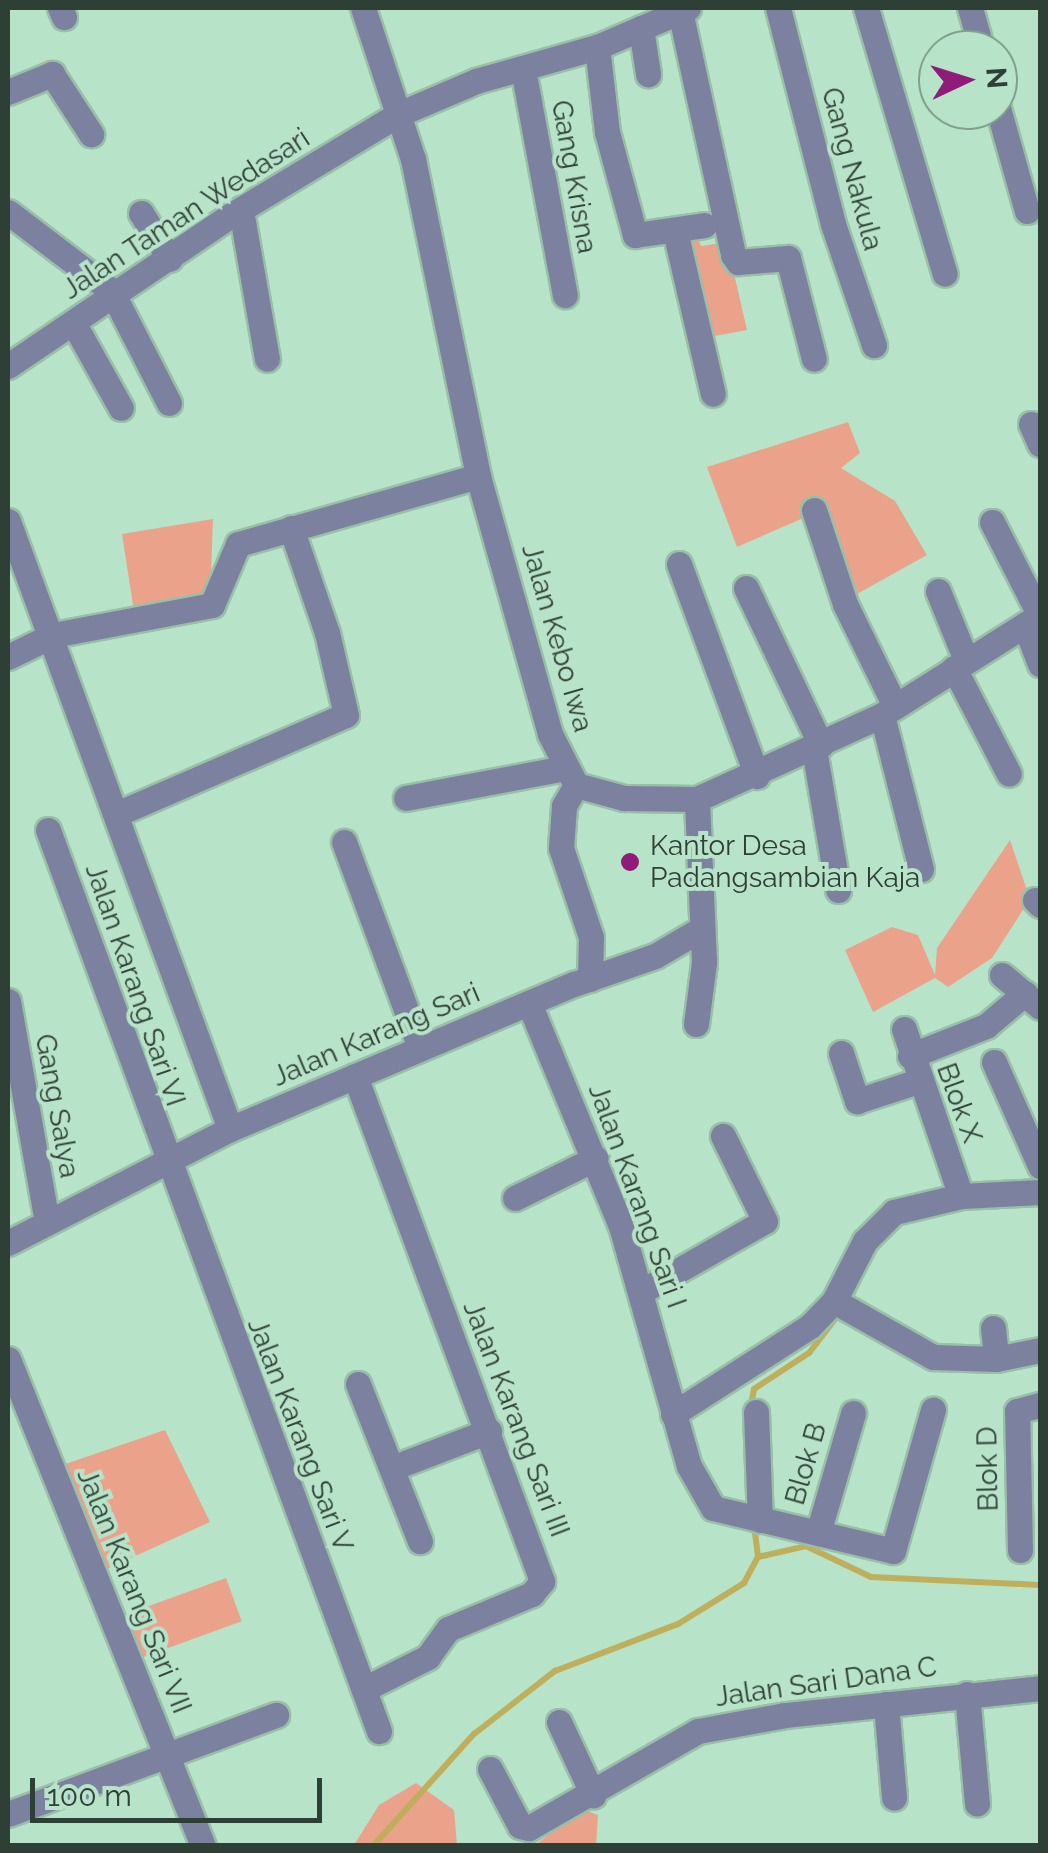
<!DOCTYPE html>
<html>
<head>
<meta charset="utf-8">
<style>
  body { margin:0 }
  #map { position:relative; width:1048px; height:1853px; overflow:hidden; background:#b7e3c8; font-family:Raleway,sans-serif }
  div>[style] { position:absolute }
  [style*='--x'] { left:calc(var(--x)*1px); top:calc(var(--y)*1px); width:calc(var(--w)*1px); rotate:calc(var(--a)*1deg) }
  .green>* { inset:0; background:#eba28b; transform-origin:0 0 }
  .stream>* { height:6px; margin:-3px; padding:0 3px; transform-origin:3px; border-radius:3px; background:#bfae5c }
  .roads { filter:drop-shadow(2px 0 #99bfa8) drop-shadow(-2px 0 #99bfa8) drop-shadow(0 2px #99bfa8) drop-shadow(0 -2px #99bfa8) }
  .minor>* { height:25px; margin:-12.5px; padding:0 12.5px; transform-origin:12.5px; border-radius:12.5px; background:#7c81a0 }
  .dots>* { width:28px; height:28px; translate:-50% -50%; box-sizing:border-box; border:5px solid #b7e3c8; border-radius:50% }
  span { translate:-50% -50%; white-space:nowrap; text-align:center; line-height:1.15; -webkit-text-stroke:8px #b7e3c8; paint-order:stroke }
  .street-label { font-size:28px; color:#2e3f35 }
  .poi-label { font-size:28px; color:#2e3f35 }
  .left { translate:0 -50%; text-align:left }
  .frame { position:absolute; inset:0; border:10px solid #2e3f35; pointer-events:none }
  .north { position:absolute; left:918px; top:30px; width:100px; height:100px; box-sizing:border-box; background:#b7e3c8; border:2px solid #80a18d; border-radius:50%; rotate:86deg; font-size:28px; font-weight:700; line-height:40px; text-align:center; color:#2e3f35 }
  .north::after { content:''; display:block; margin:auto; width:35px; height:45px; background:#911b79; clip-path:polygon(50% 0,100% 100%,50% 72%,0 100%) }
  .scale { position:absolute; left:30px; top:1778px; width:292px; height:45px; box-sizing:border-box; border:5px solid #2e3f35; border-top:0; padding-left:12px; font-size:30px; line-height:35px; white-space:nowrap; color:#2e3f35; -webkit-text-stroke:8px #b7e3c8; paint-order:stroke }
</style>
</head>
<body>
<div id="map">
  <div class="green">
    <div style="clip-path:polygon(693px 224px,701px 246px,720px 243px,730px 256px,747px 330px,693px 340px,669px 233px)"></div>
    <div style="clip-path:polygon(848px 422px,860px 453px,841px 468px,895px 501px,927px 555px,848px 599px,808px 516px,737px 547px,707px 467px)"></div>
    <div style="clip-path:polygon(213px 519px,210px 600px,135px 618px,122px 534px)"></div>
    <div style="clip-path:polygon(1010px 840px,1030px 899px,992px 958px,948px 987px,935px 978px,873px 1012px,845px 950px,892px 927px,918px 935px,935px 975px,937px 948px)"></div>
    <div style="clip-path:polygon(165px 1430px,210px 1522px,98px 1573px,45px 1471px)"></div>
    <div style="left:226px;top:1578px;width:46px;height:120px;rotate:70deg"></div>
    <div style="clip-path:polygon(416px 1783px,454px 1810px,457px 1845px,354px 1845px,379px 1805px)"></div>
    <div style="clip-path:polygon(582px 1809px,598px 1815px,596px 1845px,534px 1846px)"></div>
  </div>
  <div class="stream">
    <div style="--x:1003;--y:1205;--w:36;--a:-3"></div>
    <div style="--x:850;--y:1300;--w:27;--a:-68"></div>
    <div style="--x:750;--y:1410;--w:21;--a:-79"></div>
    <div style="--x:754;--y:1389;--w:66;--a:-33.2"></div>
    <div style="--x:809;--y:1353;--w:49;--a:-52.4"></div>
    <div style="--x:758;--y:1557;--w:49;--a:-12.9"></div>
    <div style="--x:806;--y:1546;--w:72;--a:25.5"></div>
    <div style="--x:871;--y:1577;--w:169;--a:2.7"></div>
    <div style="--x:373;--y:1846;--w:151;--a:-48"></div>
    <div style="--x:474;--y:1734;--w:103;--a:-37.9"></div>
    <div style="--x:555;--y:1671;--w:132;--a:-20.9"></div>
    <div style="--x:678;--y:1624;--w:78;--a:-31.8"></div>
    <div style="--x:744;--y:1583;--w:30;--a:-62"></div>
    <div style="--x:758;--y:1557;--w:34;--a:-97"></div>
  </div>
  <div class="roads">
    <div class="minor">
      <div style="--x:60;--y:8;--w:10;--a:66"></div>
      <div style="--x:363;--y:8;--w:159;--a:71.7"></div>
      <div style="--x:413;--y:159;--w:324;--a:78.4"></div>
      <div style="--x:478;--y:476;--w:268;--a:74.4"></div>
      <div style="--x:550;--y:734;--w:57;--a:63"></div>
      <div style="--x:576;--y:785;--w:50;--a:15.2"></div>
      <div style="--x:624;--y:798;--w:73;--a:0.8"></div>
      <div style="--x:697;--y:799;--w:203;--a:-24.4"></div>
      <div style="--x:882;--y:715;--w:187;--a:-32.3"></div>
      <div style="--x:778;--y:8;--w:223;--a:75.7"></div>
      <div style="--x:833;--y:224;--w:128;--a:71.3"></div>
      <div style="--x:866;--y:8;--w:277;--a:73.5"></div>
      <div style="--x:970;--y:8;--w:44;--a:74.1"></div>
      <div style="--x:680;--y:11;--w:250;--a:77.7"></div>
      <div style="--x:733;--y:255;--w:9;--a:54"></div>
      <div style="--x:738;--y:262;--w:50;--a:-4.6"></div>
      <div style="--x:788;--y:258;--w:104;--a:75.6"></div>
      <div style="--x:641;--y:28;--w:47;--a:81.3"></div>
      <div style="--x:597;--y:47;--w:86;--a:83.3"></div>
      <div style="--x:607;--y:132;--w:107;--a:74.8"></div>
      <div style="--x:635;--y:235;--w:70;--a:-8.2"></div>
      <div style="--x:523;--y:69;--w:230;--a:79.5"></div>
      <div style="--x:8;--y:92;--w:48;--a:-22.2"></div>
      <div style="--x:52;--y:74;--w:72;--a:57"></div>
      <div style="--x:998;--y:108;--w:107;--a:74.3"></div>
      <div style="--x:241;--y:210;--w:151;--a:80.1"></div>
      <div style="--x:8;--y:212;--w:137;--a:37.3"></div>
      <div style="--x:141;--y:213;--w:54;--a:57.8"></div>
      <div style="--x:675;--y:231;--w:167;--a:76.9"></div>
      <div style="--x:115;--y:298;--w:118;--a:62.8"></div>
      <div style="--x:74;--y:324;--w:96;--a:60.8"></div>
      <div style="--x:8;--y:366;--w:266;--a:-34.1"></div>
      <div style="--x:228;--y:217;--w:200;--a:-31.1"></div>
      <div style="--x:399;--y:114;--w:84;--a:-23.2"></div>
      <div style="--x:476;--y:81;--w:126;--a:-15.7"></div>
      <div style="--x:597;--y:47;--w:99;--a:-23.2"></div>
      <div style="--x:1031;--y:424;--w:22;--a:66"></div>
      <div style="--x:814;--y:510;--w:99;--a:71.7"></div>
      <div style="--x:845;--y:604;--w:114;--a:63.9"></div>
      <div style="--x:8;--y:521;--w:647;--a:69.94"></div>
      <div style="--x:992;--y:522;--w:106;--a:62.9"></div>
      <div style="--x:679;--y:564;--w:226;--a:69.8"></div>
      <div style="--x:746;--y:588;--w:174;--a:64.5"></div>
      <div style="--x:938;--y:591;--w:74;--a:67.9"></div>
      <div style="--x:1025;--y:625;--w:42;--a:69"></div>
      <div style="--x:8;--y:657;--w:50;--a:-26.1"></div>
      <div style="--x:53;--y:635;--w:162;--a:-10.7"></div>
      <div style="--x:212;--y:605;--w:66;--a:-66.9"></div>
      <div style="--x:238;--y:544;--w:249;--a:-15.8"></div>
      <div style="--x:954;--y:668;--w:119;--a:62.6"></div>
      <div style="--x:882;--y:715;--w:159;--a:75.8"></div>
      <div style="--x:814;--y:749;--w:143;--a:80.3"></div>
      <div style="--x:576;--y:785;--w:24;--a:120"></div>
      <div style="--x:564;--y:806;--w:42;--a:94.1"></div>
      <div style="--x:561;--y:848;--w:94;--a:71.4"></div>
      <div style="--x:591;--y:937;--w:42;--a:91.4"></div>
      <div style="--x:406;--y:798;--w:162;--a:-10.7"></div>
      <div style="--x:119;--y:813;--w:247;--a:-23.4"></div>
      <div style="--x:346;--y:715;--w:84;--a:-103"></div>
      <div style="--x:327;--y:633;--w:111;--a:-108.9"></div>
      <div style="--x:48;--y:830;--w:960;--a:69.83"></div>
      <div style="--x:344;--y:842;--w:220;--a:69.7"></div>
      <div style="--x:1035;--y:900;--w:7;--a:45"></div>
      <div style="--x:1002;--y:975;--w:50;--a:40.1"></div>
      <div style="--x:8;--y:1001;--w:224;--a:80"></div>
      <div style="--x:529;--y:1003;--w:241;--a:67.6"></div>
      <div style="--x:621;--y:1226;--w:249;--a:74.2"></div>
      <div style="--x:689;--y:1466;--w:48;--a:60.3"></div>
      <div style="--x:713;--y:1508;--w:185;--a:13.4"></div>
      <div style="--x:893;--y:1551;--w:147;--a:-74.2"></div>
      <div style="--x:696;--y:1024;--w:63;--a:-82.6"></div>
      <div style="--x:704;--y:962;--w:163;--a:-92.5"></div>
      <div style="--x:904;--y:1029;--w:176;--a:71.2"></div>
      <div style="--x:841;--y:1053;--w:51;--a:71.6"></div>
      <div style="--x:857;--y:1101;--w:64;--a:-18.2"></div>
      <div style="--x:910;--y:1056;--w:82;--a:-21.5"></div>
      <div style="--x:986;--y:1026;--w:51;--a:-40.2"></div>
      <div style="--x:994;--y:1062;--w:114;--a:66.1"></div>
      <div style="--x:355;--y:1076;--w:539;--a:69.68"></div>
      <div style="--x:542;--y:1581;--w:16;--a:128"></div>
      <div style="--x:532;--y:1594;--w:91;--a:157.4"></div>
      <div style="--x:448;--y:1629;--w:34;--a:126"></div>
      <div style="--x:428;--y:1657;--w:72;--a:153.4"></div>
      <div style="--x:515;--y:1198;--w:90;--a:-26.3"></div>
      <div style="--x:8;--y:1243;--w:250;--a:-27.2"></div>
      <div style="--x:230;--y:1129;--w:373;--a:-22.9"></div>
      <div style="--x:574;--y:984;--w:86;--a:-19.1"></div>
      <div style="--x:655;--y:956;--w:53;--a:-30.4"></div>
      <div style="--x:644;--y:1290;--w:139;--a:-29.7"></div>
      <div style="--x:765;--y:1221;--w:95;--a:-116.3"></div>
      <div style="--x:834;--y:1301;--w:114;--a:29.5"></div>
      <div style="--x:933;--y:1357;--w:63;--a:1.8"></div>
      <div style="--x:996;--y:1359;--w:45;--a:-11.6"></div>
      <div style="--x:993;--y:1328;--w:31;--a:84"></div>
      <div style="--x:8;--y:1359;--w:525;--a:68.18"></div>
      <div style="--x:358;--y:1384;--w:169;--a:68.5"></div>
      <div style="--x:756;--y:1412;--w:108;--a:87.9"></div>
      <div style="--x:673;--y:1414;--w:163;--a:-32.7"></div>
      <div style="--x:810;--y:1326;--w:35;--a:-46"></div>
      <div style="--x:834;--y:1301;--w:68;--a:-62.7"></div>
      <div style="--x:865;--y:1241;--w:41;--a:-45"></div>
      <div style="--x:894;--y:1212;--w:69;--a:-13.4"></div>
      <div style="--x:961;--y:1196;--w:79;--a:-2.9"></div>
      <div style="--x:392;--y:1468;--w:104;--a:-20.9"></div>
      <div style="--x:818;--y:1533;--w:125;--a:-73.7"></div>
      <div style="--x:1020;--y:1550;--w:139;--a:-91.2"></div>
      <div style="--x:1017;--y:1411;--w:24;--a:-15"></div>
      <div style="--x:967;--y:1694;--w:110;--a:84.8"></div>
      <div style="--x:886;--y:1704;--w:94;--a:85.1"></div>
      <div style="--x:559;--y:1722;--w:81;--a:65"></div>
      <div style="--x:490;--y:1769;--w:64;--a:62.2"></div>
      <div style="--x:520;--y:1826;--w:9;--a:13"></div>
      <div style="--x:529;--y:1828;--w:195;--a:-29.9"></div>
      <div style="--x:698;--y:1731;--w:88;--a:-10.4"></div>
      <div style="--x:785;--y:1715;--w:256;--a:-6"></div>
      <div style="--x:8;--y:1814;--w:286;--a:-20.3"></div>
    </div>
  </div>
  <div class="dots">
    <div style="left:630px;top:862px;background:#911b79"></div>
  </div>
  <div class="street-label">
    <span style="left:852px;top:169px;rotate:75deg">Gang Nakula</span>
    <span style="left:574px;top:177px;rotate:80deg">Gang Krisna</span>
    <span style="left:186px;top:214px;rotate:-33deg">Jalan Taman Wedasari</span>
    <span style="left:557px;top:638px;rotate:74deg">Jalan Kebo Iwa</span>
    <span style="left:135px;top:985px;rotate:71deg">Jalan Karang Sari VI</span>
    <span style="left:376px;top:1035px;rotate:-23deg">Jalan Karang Sari</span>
    <span style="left:959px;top:1103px;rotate:70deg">Blok X</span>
    <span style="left:57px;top:1106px;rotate:80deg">Gang Salya</span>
    <span style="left:637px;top:1196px;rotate:70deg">Jalan Karang Sari I</span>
    <span style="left:516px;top:1419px;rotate:69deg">Jalan Karang Sari III</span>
    <span style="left:300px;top:1435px;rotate:69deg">Jalan Karang Sari V</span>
    <span style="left:806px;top:1464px;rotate:-74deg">Blok B</span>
    <span style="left:988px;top:1469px;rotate:-91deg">Blok D</span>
    <span style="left:134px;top:1591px;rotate:68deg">Jalan Karang Sari VII</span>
    <span style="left:826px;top:1682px;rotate:-8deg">Jalan Sari Dana C</span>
  </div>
  <div class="poi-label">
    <span class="left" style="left:650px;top:862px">Kantor Desa<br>Padangsambian Kaja</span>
  </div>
  <div class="frame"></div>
  <div class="north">N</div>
  <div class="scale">100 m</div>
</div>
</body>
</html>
